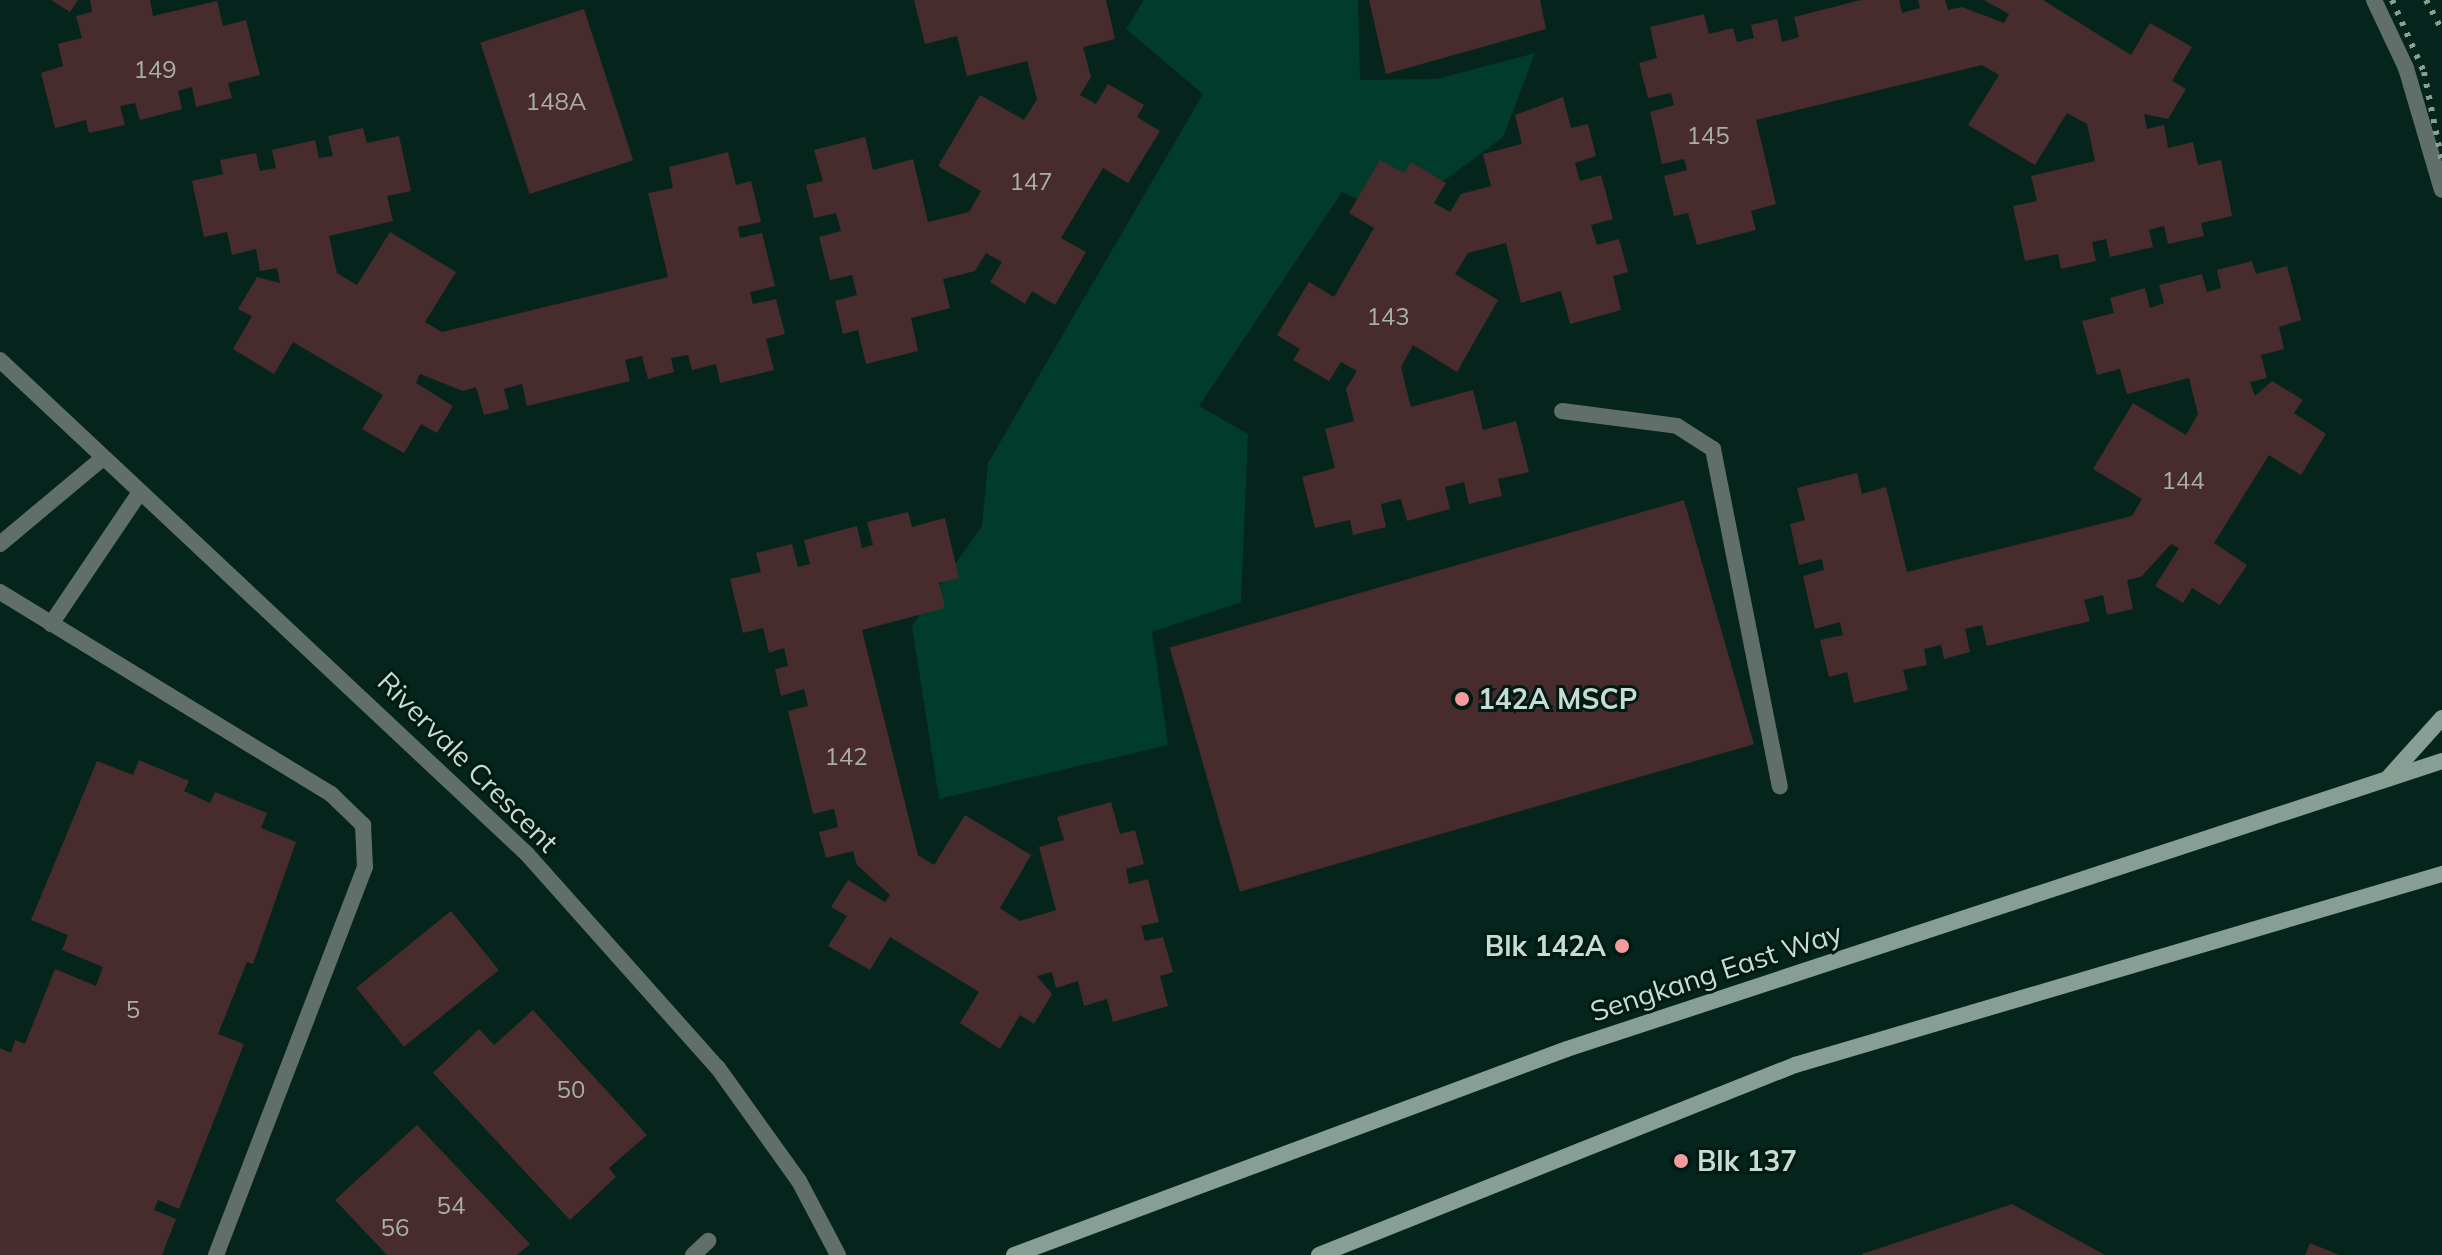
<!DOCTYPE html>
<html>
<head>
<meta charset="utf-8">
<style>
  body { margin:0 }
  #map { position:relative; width:2442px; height:1255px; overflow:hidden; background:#05251c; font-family:Mulish,sans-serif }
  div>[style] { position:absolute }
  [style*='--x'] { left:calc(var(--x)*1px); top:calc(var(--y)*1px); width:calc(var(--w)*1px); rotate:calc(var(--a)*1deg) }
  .green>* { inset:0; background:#003b2c }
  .building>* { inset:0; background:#472b2d; transform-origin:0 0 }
  .service>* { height:16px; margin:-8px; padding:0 8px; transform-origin:8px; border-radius:8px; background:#616f6a }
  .minor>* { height:16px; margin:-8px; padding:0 8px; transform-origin:8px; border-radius:8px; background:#616f6a }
  .tertiary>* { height:16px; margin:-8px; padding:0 8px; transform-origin:8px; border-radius:8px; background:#616f6a }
  .secondary>* { height:16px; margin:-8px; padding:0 8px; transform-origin:8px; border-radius:8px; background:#879e95 }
  .rail>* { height:6px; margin-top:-3px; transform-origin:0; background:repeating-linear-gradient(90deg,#889f97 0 4px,transparent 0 12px) }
  .dots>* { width:22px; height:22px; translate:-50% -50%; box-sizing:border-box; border:4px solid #001b13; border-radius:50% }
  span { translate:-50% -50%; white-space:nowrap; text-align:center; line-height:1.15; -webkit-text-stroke:6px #001b13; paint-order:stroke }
  .number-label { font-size:24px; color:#a8afaa }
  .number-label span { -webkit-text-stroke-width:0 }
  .poi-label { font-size:28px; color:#c9dbd4; font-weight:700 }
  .left { translate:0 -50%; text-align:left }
  .right { translate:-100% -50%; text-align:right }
  .street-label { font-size:28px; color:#c9dbd4 }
</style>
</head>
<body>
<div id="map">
  <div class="green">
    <div style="clip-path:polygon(1144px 0,1358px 0,1360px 80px,1437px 79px,1535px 53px,1503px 137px,1395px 217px,1342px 192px,1199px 406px,1248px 434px,1241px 602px,1152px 632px,1168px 745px,939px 799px,912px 626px,982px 526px,988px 463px,1203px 94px,1126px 29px)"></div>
  </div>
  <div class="building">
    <div style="clip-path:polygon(51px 0,78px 0,70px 12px)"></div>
    <div style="clip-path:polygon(90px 0,150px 0,153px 16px,217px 1px,223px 26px,246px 20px,260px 75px,228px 83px,232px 98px,196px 107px,192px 87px,178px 91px,182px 109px,140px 120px,135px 103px,120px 106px,125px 125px,89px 133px,86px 120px,55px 128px,41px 73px,63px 66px,58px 44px,82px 38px,76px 16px,92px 12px)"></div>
    <div style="clip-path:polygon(914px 0,1106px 0,1115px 39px,1083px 47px,1091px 77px,1080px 95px,1096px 104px,1108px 84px,1144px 105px,1137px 117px,1160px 131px,1128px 183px,1103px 168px,1061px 238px,1086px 252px,1055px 305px,1032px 291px,1025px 304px,990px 282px,1002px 262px,986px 253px,975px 271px,943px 279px,950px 308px,911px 318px,918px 351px,866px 364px,858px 330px,843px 334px,835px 301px,857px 295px,852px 275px,830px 280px,819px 237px,841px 231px,836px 213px,814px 218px,806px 185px,823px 181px,814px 150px,865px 137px,873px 170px,913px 159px,928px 222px,969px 212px,981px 191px,938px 166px,980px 95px,1024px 120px,1037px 99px,1027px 61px,967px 76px,957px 36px,925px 44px)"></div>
    <div style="clip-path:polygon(1369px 0,1540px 0,1546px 29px,1386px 74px)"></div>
    <div style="clip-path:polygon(1861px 0,1899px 0,1902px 13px,1920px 8px,1918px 0,1945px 0,1948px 10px,1962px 7px,2004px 23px,2009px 14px,1984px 0,2043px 0,2131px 55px,2150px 23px,2192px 47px,2172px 81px,2186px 89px,2168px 119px,2144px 114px,2147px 129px,2164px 125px,2168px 148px,2193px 142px,2198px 165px,2221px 160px,2232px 216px,2201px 223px,2204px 236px,2168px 244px,2164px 226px,2149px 230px,2153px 247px,2110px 257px,2106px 239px,2092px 242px,2096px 261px,2061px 269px,2058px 254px,2025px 261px,2013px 206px,2037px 201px,2031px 176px,2095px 161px,2087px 124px,2067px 113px,2035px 165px,1968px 125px,1999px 75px,1982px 65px,1756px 120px,1776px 204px,1751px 211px,1756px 230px,1697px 245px,1688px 213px,1674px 216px,1664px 176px,1687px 170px,1684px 159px,1662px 164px,1650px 112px,1674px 105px,1671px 93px,1648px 98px,1639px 63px,1657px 58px,1650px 27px,1704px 14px,1709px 34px,1733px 28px,1737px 42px,1754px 38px,1751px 25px,1777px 19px,1782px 42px,1799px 37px,1794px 17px)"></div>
    <div style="left:584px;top:9px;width:159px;height:109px;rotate:72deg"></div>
    <div style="clip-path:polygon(1563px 97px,1571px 128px,1588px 124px,1596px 156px,1575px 163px,1580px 181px,1601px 175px,1613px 219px,1591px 225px,1597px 245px,1619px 239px,1628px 272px,1613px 276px,1621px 310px,1570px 324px,1561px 291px,1521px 303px,1506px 243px,1468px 253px,1455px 274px,1498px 300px,1457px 372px,1413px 345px,1401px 367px,1411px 407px,1473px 390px,1483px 430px,1516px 421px,1529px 472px,1498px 479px,1502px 496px,1469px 504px,1464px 482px,1445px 487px,1450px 509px,1407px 521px,1401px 499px,1381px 504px,1386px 527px,1353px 535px,1350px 520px,1315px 528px,1302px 477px,1335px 468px,1325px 429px,1354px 421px,1346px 389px,1357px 371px,1341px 362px,1329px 381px,1293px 360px,1300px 349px,1277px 335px,1309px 282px,1334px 297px,1374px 228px,1349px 213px,1380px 160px,1404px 173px,1411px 162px,1446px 183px,1434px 203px,1450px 212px,1461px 194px,1491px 186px,1483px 154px,1522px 144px,1515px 115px)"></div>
    <div style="clip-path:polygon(363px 128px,367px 143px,399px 136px,411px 191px,387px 196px,393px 221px,329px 236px,337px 273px,357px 285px,390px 232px,456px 272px,425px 322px,442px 332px,668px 277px,648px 193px,673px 188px,669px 167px,728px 152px,736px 185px,751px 181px,761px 222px,738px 227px,740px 238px,762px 233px,775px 286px,750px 292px,753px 304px,776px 299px,785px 334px,766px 339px,774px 370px,720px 383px,716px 364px,692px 370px,688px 355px,671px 358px,674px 372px,648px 379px,642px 356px,625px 360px,630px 381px,527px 406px,522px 384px,504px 389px,509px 409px,484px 415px,476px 387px,463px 391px,420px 374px,416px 383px,453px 406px,437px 433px,421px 424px,404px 453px,362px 429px,383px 395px,293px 342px,274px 374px,233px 349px,252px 316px,238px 309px,257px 277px,280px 283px,277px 268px,260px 271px,256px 249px,232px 255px,227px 232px,204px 237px,192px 181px,223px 174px,220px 160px,256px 153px,260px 171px,276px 168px,272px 150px,315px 140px,319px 158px,333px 156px,328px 136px)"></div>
    <div style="clip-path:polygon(2252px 261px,2256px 274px,2287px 266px,2301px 320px,2279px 327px,2284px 349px,2261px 355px,2267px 378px,2250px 382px,2255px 396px,2272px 381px,2303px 400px,2294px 413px,2326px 434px,2301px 475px,2269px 455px,2214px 543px,2247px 565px,2220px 605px,2192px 588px,2183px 603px,2155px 586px,2179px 548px,2171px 544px,2141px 577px,2127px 580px,2133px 609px,2107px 615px,2103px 595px,2084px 600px,2090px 621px,1987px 646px,1982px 625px,1965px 629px,1970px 652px,1944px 659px,1941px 645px,1924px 649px,1927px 665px,1903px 670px,1908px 690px,1854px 703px,1847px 672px,1829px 677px,1820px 640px,1843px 635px,1840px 622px,1815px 629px,1803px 576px,1824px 570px,1822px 559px,1799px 565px,1790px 524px,1805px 520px,1797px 488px,1857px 473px,1862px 494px,1886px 487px,1907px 572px,2132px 516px,2142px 499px,2093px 469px,2133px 403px,2186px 435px,2198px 414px,2189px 378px,2127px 394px,2120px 369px,2097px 375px,2082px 321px,2114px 313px,2110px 298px,2145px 288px,2150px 308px,2164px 303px,2159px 285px,2202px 274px,2207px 292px,2221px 288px,2217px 270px)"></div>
    <div style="left:1684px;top:500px;width:254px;height:535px;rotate:74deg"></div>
    <div style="clip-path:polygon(908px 512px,912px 527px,945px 518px,959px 578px,939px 583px,945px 608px,862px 630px,918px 855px,934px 865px,965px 815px,1031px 855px,1000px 908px,1020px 921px,1056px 910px,1039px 847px,1064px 840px,1057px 817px,1111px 802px,1120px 834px,1135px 830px,1144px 864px,1126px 869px,1129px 884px,1148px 879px,1159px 922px,1141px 926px,1145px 941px,1163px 937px,1173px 972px,1160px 976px,1168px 1006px,1113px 1022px,1107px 999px,1084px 1006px,1078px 981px,1056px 988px,1052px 972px,1037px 976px,1052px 994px,1034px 1024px,1020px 1015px,1000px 1049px,960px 1023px,979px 992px,890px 937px,870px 970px,828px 946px,847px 916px,831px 907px,848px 880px,885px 902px,890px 895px,857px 865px,853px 851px,826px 858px,819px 832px,838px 827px,834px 809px,813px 814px,788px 711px,808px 706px,804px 689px,781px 696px,775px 669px,788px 666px,784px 648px,769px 653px,763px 628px,743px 633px,730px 579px,761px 572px,756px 553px,792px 544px,798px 567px,810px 564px,804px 540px,857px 526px,862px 548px,873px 545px,867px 522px)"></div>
    <div style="clip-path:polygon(139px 760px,189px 781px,184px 791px,210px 803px,215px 792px,267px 813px,261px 828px,296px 842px,253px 964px,247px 962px,218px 1034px,244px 1044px,179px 1209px,158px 1200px,154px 1210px,176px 1219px,162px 1255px,0 1255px,0 1048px,11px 1053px,15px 1040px,25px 1044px,55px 969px,96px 986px,103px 967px,62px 950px,68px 935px,31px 920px,97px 761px,133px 775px)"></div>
    <div style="left:451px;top:911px;width:76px;height:122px;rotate:51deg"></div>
    <div style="clip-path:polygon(533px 1010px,647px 1135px,609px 1168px,616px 1177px,570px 1220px,433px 1073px,479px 1029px,494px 1045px)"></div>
    <div style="clip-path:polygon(417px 1125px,530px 1244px,517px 1255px,387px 1255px,335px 1200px)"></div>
    <div style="clip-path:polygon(2012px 1204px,2105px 1255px,1862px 1255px,1862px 1254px)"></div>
    <div style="clip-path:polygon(2310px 1243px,2339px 1255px,2305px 1255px)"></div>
  </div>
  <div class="service">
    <div style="--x:1562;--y:411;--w:116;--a:7.4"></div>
    <div style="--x:1677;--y:426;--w:43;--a:32.6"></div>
    <div style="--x:1713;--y:449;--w:344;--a:78.8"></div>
    <div style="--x:0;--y:544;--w:134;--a:-39.9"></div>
    <div style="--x:0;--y:592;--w:388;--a:31.4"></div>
    <div style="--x:331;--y:794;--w:45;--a:44.1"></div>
    <div style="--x:363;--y:825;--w:42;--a:87.3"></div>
    <div style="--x:365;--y:867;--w:416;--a:111"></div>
    <div style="--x:51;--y:624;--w:159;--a:-56"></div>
  </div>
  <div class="minor">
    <div style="--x:0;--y:360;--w:722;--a:43.15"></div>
    <div style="--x:527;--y:854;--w:287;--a:48.3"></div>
    <div style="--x:718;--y:1068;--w:139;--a:54.4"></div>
    <div style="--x:799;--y:1181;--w:84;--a:62.2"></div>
    <div style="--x:693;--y:1255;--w:21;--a:-43"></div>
  </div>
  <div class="tertiary">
    <div style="--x:2374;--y:0;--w:75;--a:64.8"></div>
    <div style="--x:2406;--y:68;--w:127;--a:73.6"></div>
  </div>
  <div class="secondary">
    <div style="--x:2387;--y:779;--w:82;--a:-48"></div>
    <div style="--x:1014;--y:1255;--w:590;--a:-20.43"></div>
    <div style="--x:1567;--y:1049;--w:921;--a:-18.22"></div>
    <div style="--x:1319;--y:1255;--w:513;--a:-21.76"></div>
    <div style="--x:1795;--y:1065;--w:675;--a:-16.45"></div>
  </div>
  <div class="rail">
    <div style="--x:2392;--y:0;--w:79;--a:66"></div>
    <div style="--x:2424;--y:72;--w:92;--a:78.7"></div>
    <div style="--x:2426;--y:0;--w:34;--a:62"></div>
  </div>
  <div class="dots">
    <div style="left:1462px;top:699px;background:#f49b9f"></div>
    <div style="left:1622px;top:946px;background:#f49b9f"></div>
    <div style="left:1681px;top:1161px;background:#f49b9f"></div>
  </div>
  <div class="number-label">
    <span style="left:155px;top:70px">149</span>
    <span style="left:556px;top:102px">148A</span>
    <span style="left:1708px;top:136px">145</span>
    <span style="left:1031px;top:182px">147</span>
    <span style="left:1388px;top:317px">143</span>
    <span style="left:2183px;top:481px">144</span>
    <span style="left:846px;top:757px">142</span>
    <span style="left:133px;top:1010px">5</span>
    <span style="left:571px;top:1090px">50</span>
    <span style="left:451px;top:1206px">54</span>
    <span style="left:395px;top:1228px">56</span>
  </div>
  <div class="poi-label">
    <span class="left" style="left:1478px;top:699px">142A MSCP</span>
    <span class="right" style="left:1606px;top:946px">Blk 142A</span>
    <span class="left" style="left:1697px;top:1161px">Blk 137</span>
  </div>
  <div class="street-label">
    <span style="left:468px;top:762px;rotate:45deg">Rivervale Crescent</span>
    <span style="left:1716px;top:972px;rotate:-18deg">Sengkang East Way</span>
  </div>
</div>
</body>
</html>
